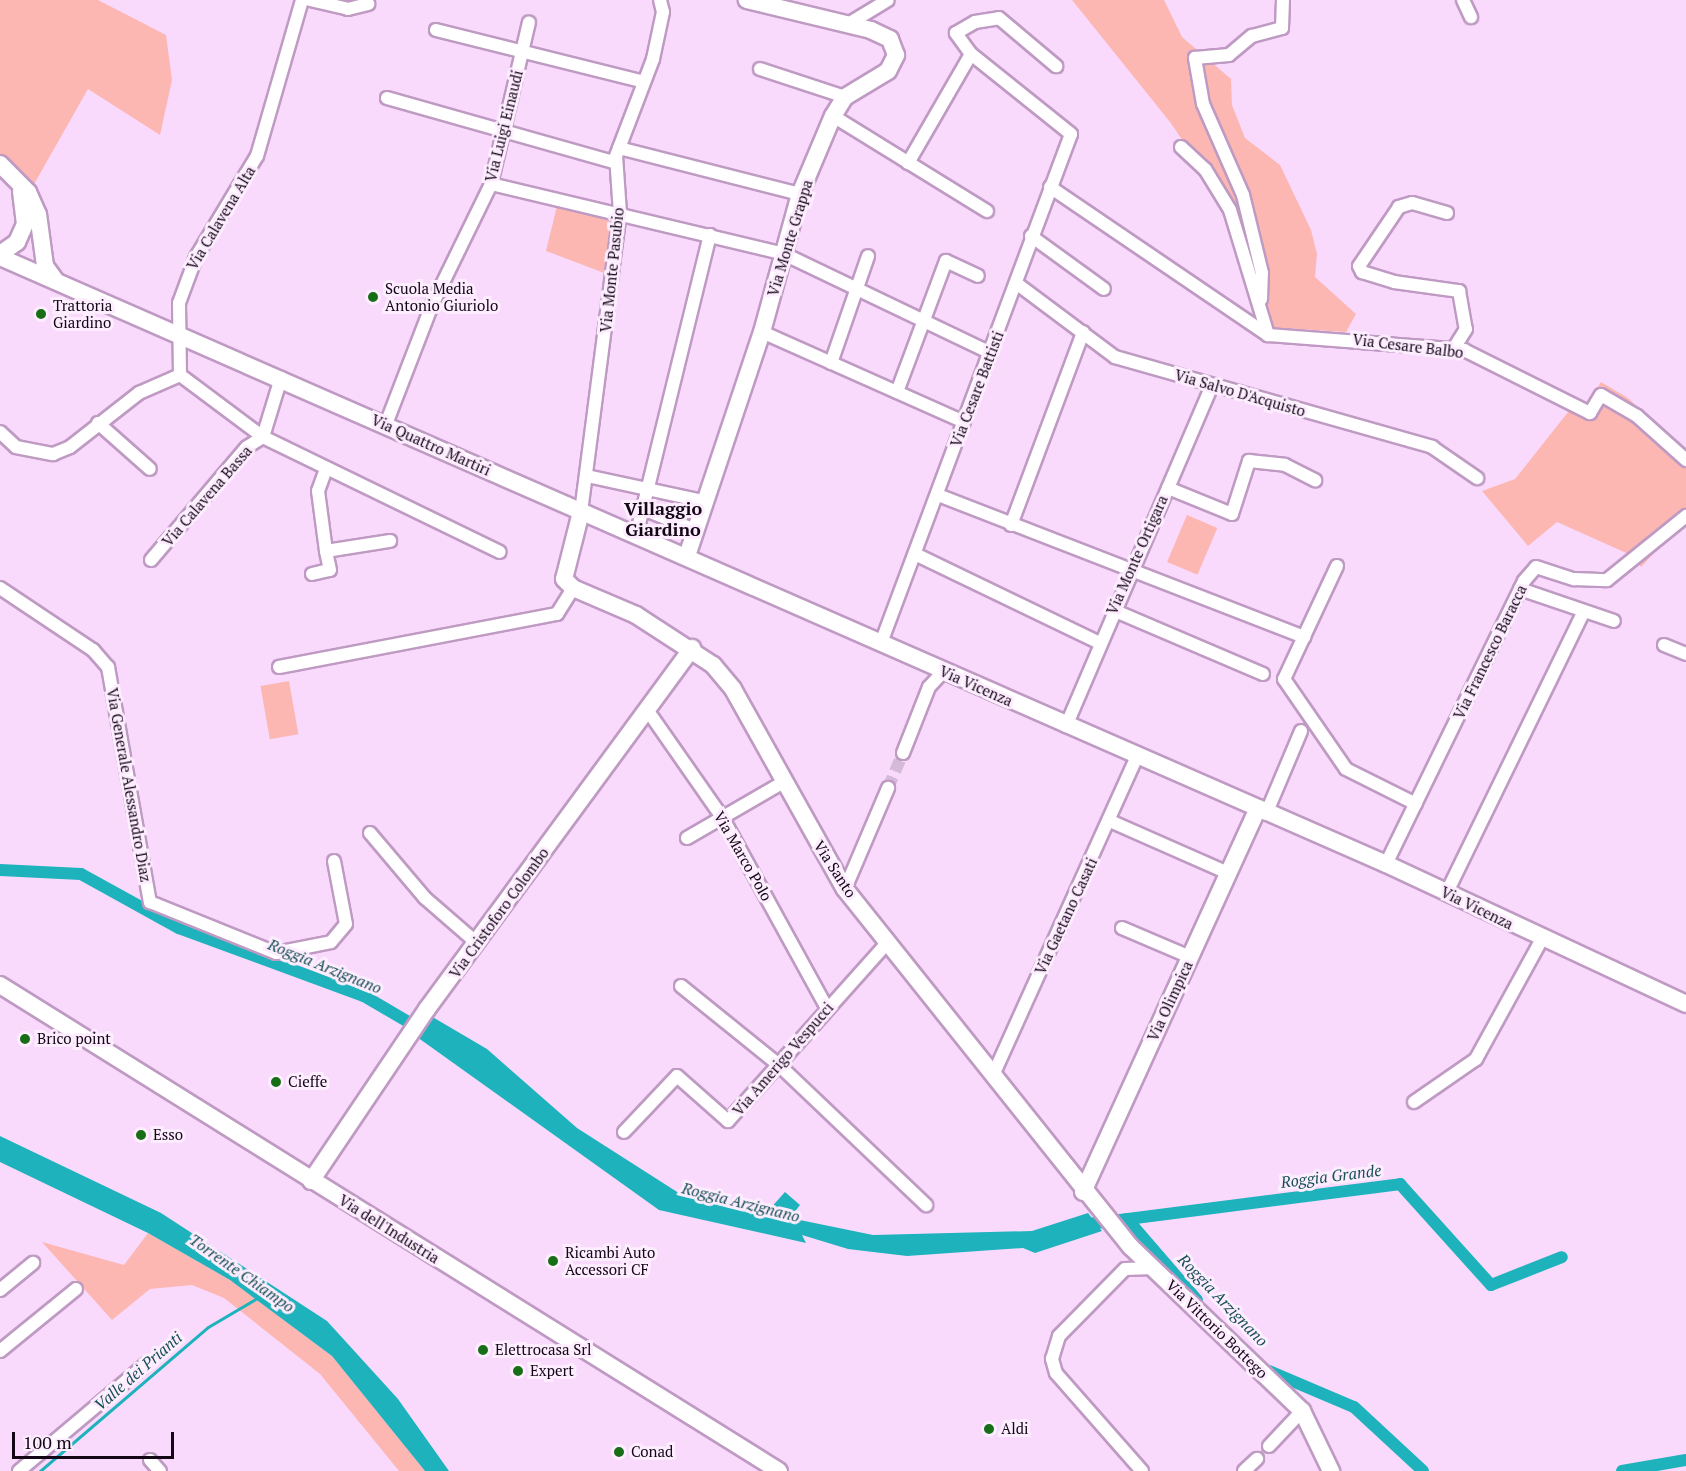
<!DOCTYPE html>
<html>
<head>
<meta charset="utf-8">
<style>
  body { margin:0 }
  #map { position:relative; width:1686px; height:1471px; overflow:hidden; background:#f9dafd; font-family:"PT Serif",serif }
  div>[style] { position:absolute }
  [style*='--x'] { left:calc(var(--x)*1px); top:calc(var(--y)*1px); width:calc(var(--w)*1px); rotate:calc(var(--a)*1deg) }
  .green>* { inset:0; background:#fcb7b3; transform-origin:0 0 }
  .water>* { inset:0; background:#1eb2bd }
  .stream>* { height:3px; margin:-1.5px; padding:0 1.5px; transform-origin:1.5px; border-radius:1.5px; background:#1eb2bd }
  .canal>* { height:12px; margin:-6px; padding:0 6px; transform-origin:6px; border-radius:6px; background:#1eb2bd }
  .street-tunnel>* { height:12px; margin-top:-6px; transform-origin:0; background:repeating-linear-gradient(90deg,#d6bada 0 12px,transparent 0 18px) }
  .roads { filter:drop-shadow(2px 0 #bf9ac3) drop-shadow(-2px 0 #bf9ac3) drop-shadow(0 2px #bf9ac3) drop-shadow(0 -2px #bf9ac3) }
  .street>* { height:12px; margin:-6px; padding:0 6px; transform-origin:6px; border-radius:6px; background:#fff }
  .secondary>* { height:16px; margin:-8px; padding:0 8px; transform-origin:8px; border-radius:8px; background:#fff }
  .dots>* { width:16px; height:16px; translate:-50% -50%; box-sizing:border-box; border:3px solid #fdedff; border-radius:50% }
  span { translate:-50% -50%; white-space:nowrap; text-align:center; line-height:1.15; -webkit-text-stroke:6px #fdedff; paint-order:stroke }
  .street-label { font-size:15px; color:#130615 }
  .poi-label { font-size:15px; color:#130615 }
  .left { translate:0 -50%; text-align:left }
  .water-label { font-size:16px; color:#164f54; font-style:italic }
  .quarter-label { font-size:18px; color:#130615; font-weight:700 }
  .scale { position:absolute; left:12px; top:1432px; width:162px; height:27px; box-sizing:border-box; border:3px solid #130615; border-top:0; padding-left:8px; font-size:18px; line-height:21px; white-space:nowrap; color:#130615; -webkit-text-stroke:4px #fdedff; paint-order:stroke }
</style>
</head>
<body>
<div id="map">
  <div class="green">
    <div style="clip-path:polygon(0 0,98px 0,166px 35px,172px 80px,160px 135px,88px 89px,33px 186px,0 157px)"></div>
    <div style="clip-path:polygon(1072px 0,1164px 0,1182px 37px,1231px 79px,1232px 105px,1245px 138px,1280px 165px,1311px 230px,1317px 254px,1315px 277px,1356px 314px,1346px 332px,1268px 327px,1242px 244px,1213px 185px,1170px 122px)"></div>
    <div style="clip-path:polygon(557px 206px,614px 218px,607px 274px,546px 251px)"></div>
    <div style="clip-path:polygon(1601px 382px,1628px 398px,1686px 454px,1686px 519px,1641px 567px,1633px 556px,1557px 522px,1528px 546px,1482px 491px,1515px 479px,1572px 407px,1587px 404px)"></div>
    <div style="left:1187px;top:515px;width:33px;height:51px;rotate:23deg"></div>
    <div style="left:289px;top:681px;width:54px;height:29px;rotate:80deg"></div>
    <div style="clip-path:polygon(148px 1233px,230px 1280px,332px 1356px,425px 1471px,399px 1471px,320px 1374px,224px 1298px,192px 1285px,150px 1289px,112px 1320px,42px 1242px,124px 1265px)"></div>
  </div>
  <div class="water">
    <div style="clip-path:polygon(424px 1012px,487px 1049px,577px 1128px,685px 1197px,768px 1211px,785px 1192px,800px 1205px,790px 1218px,873px 1235px,1032px 1231px,1088px 1213px,1102px 1231px,1035px 1253px,1023px 1248px,907px 1256px,848px 1249px,802px 1235px,806px 1243px,659px 1210px,410px 1032px)"></div>
    <div style="clip-path:polygon(0 1136px,161px 1213px,327px 1321px,398px 1399px,449px 1471px,425px 1471px,332px 1356px,293px 1327px,230px 1280px,148px 1233px,0 1162px)"></div>
  </div>
  <div class="stream">
    <div style="--x:40;--y:1471;--w:221;--a:-40.6"></div>
    <div style="--x:208;--y:1327;--w:57;--a:-30.6"></div>
  </div>
  <div class="canal">
    <div style="--x:0;--y:870;--w:81;--a:2.8"></div>
    <div style="--x:81;--y:874;--w:112;--a:28.9"></div>
    <div style="--x:179;--y:928;--w:197;--a:20.2"></div>
    <div style="--x:364;--y:996;--w:67;--a:30.4"></div>
    <div style="--x:1127;--y:1219;--w:107;--a:49.2"></div>
    <div style="--x:1081;--y:1225;--w:322;--a:-7.3"></div>
    <div style="--x:1400;--y:1184;--w:136;--a:48"></div>
    <div style="--x:1491;--y:1285;--w:76;--a:-21.5"></div>
    <div style="--x:1269;--y:1371;--w:92;--a:23"></div>
    <div style="--x:1354;--y:1407;--w:94;--a:42.8"></div>
    <div style="--x:1622;--y:1471;--w:65;--a:-9.8"></div>
  </div>
  <div class="street-tunnel">
    <div style="--x:888;--y:788;--w:38;--a:-67"></div>
  </div>
  <div class="roads">
    <div class="street">
      <div style="--x:310;--y:0;--w:39;--a:13"></div>
      <div style="--x:348;--y:9;--w:21;--a:-14"></div>
      <div style="--x:1463;--y:0;--w:19;--a:65"></div>
      <div style="--x:850;--y:23;--w:44;--a:-31.2"></div>
      <div style="--x:436;--y:30;--w:214;--a:14"></div>
      <div style="--x:971;--y:54;--w:26;--a:-126"></div>
      <div style="--x:956;--y:33;--w:22;--a:-30"></div>
      <div style="--x:975;--y:22;--w:24;--a:-9"></div>
      <div style="--x:999;--y:18;--w:75;--a:40.1"></div>
      <div style="--x:760;--y:69;--w:89;--a:18.2"></div>
      <div style="--x:387;--y:98;--w:238;--a:15.8"></div>
      <div style="--x:833;--y:116;--w:181;--a:31.7"></div>
      <div style="--x:1181;--y:147;--w:33;--a:43"></div>
      <div style="--x:1205;--y:169;--w:48;--a:58.6"></div>
      <div style="--x:1230;--y:210;--w:131;--a:73.1"></div>
      <div style="--x:619;--y:148;--w:187;--a:14.3"></div>
      <div style="--x:491;--y:184;--w:301;--a:13.4"></div>
      <div style="--x:784;--y:254;--w:229;--a:25.6"></div>
      <div style="--x:1050;--y:187;--w:263;--a:34.2"></div>
      <div style="--x:1268;--y:335;--w:197;--a:4.4"></div>
      <div style="--x:1464;--y:350;--w:141;--a:26.6"></div>
      <div style="--x:1590;--y:413;--w:21;--a:-59"></div>
      <div style="--x:1601;--y:395;--w:42;--a:30.3"></div>
      <div style="--x:1637;--y:416;--w:66;--a:41.9"></div>
      <div style="--x:1447;--y:213;--w:36;--a:-164"></div>
      <div style="--x:1412;--y:203;--w:14;--a:163"></div>
      <div style="--x:1399;--y:207;--w:71;--a:124.1"></div>
      <div style="--x:1359;--y:266;--w:7;--a:63"></div>
      <div style="--x:1362;--y:272;--w:34;--a:17"></div>
      <div style="--x:1394;--y:282;--w:66;--a:7.9"></div>
      <div style="--x:1459;--y:291;--w:39;--a:80"></div>
      <div style="--x:1466;--y:329;--w:25;--a:122"></div>
      <div style="--x:1031;--y:236;--w:90;--a:36"></div>
      <div style="--x:1016;--y:283;--w:124;--a:36.8"></div>
      <div style="--x:1115;--y:357;--w:330;--a:15.8"></div>
      <div style="--x:1432;--y:447;--w:55;--a:34.6"></div>
      <div style="--x:1261;--y:299;--w:26;--a:-88"></div>
      <div style="--x:1262;--y:273;--w:80;--a:-103.7"></div>
      <div style="--x:1243;--y:195;--w:99;--a:-113.7"></div>
      <div style="--x:1203;--y:104;--w:47;--a:-99.9"></div>
      <div style="--x:1195;--y:58;--w:34;--a:-5"></div>
      <div style="--x:1229;--y:55;--w:30;--a:-40"></div>
      <div style="--x:1252;--y:36;--w:31;--a:-15"></div>
      <div style="--x:1282;--y:28;--w:28;--a:-88"></div>
      <div style="--x:762;--y:332;--w:221;--a:24"></div>
      <div style="--x:831;--y:363;--w:113;--a:-70.9"></div>
      <div style="--x:281;--y:378;--w:62;--a:107"></div>
      <div style="--x:263;--y:437;--w:263;--a:25.9"></div>
      <div style="--x:897;--y:392;--w:140;--a:-69.5"></div>
      <div style="--x:946;--y:261;--w:35;--a:25"></div>
      <div style="--x:98;--y:423;--w:69;--a:41.5"></div>
      <div style="--x:386;--y:424;--w:128;--a:-68.9"></div>
      <div style="--x:432;--y:305;--w:135;--a:-64"></div>
      <div style="--x:491;--y:184;--w:166;--a:-76.8"></div>
      <div style="--x:0;--y:432;--w:22;--a:43"></div>
      <div style="--x:16;--y:447;--w:38;--a:11"></div>
      <div style="--x:53;--y:454;--w:18;--a:-22"></div>
      <div style="--x:70;--y:447;--w:88;--a:-38"></div>
      <div style="--x:139;--y:393;--w:45;--a:-23.7"></div>
      <div style="--x:326;--y:469;--w:23;--a:110"></div>
      <div style="--x:318;--y:491;--w:61;--a:82.4"></div>
      <div style="--x:326;--y:551;--w:65;--a:-8.9"></div>
      <div style="--x:587;--y:476;--w:119;--a:12.2"></div>
      <div style="--x:1168;--y:488;--w:69;--a:22.1"></div>
      <div style="--x:1232;--y:514;--w:56;--a:-72.2"></div>
      <div style="--x:1249;--y:461;--w:36;--a:6"></div>
      <div style="--x:1285;--y:465;--w:34;--a:27"></div>
      <div style="--x:938;--y:495;--w:393;--a:21.2"></div>
      <div style="--x:643;--y:509;--w:56;--a:22"></div>
      <div style="--x:581;--y:512;--w:302;--a:-82.6"></div>
      <div style="--x:620;--y:213;--w:57;--a:-94"></div>
      <div style="--x:616;--y:156;--w:104;--a:-69.1"></div>
      <div style="--x:653;--y:59;--w:48;--a:-78"></div>
      <div style="--x:663;--y:12;--w:12;--a:-104"></div>
      <div style="--x:1011;--y:525;--w:206;--a:-69.5"></div>
      <div style="--x:636;--y:536;--w:310;--a:-76.2"></div>
      <div style="--x:915;--y:554;--w:203;--a:25.7"></div>
      <div style="--x:151;--y:560;--w:148;--a:-49.7"></div>
      <div style="--x:247;--y:447;--w:19;--a:-32"></div>
      <div style="--x:263;--y:437;--w:104;--a:-143.2"></div>
      <div style="--x:180;--y:375;--w:72;--a:-90.8"></div>
      <div style="--x:179;--y:303;--w:49;--a:-69.7"></div>
      <div style="--x:196;--y:257;--w:118;--a:-58.9"></div>
      <div style="--x:257;--y:156;--w:162;--a:-73.9"></div>
      <div style="--x:1337;--y:566;--w:125;--a:115.1"></div>
      <div style="--x:1284;--y:679;--w:109;--a:55.4"></div>
      <div style="--x:1346;--y:769;--w:78;--a:26.6"></div>
      <div style="--x:312;--y:574;--w:18;--a:-13"></div>
      <div style="--x:330;--y:570;--w:19;--a:-102"></div>
      <div style="--x:0;--y:588;--w:112;--a:33.7"></div>
      <div style="--x:93;--y:650;--w:23;--a:49"></div>
      <div style="--x:108;--y:667;--w:239;--a:79.9"></div>
      <div style="--x:150;--y:902;--w:136;--a:22"></div>
      <div style="--x:276;--y:953;--w:56;--a:-11.3"></div>
      <div style="--x:331;--y:942;--w:23;--a:-50"></div>
      <div style="--x:346;--y:924;--w:64;--a:-100.8"></div>
      <div style="--x:1520;--y:589;--w:99;--a:18.8"></div>
      <div style="--x:1113;--y:610;--w:163;--a:23.1"></div>
      <div style="--x:881;--y:643;--w:543;--a:-69.53"></div>
      <div style="--x:1071;--y:134;--w:128;--a:-141.3"></div>
      <div style="--x:971;--y:54;--w:126;--a:120"></div>
      <div style="--x:1664;--y:645;--w:24;--a:22"></div>
      <div style="--x:279;--y:667;--w:283;--a:-10.8"></div>
      <div style="--x:557;--y:614;--w:31;--a:-58"></div>
      <div style="--x:648;--y:711;--w:129;--a:55.1"></div>
      <div style="--x:722;--y:817;--w:218;--a:61.2"></div>
      <div style="--x:1066;--y:726;--w:370;--a:-66.8"></div>
      <div style="--x:903;--y:753;--w:71;--a:-68.5"></div>
      <div style="--x:929;--y:687;--w:21;--a:-47"></div>
      <div style="--x:1266;--y:814;--w:90;--a:-67.1"></div>
      <div style="--x:1110;--y:821;--w:129;--a:23.8"></div>
      <div style="--x:370;--y:833;--w:85;--a:49.8"></div>
      <div style="--x:425;--y:898;--w:69;--a:40.9"></div>
      <div style="--x:687;--y:838;--w:110;--a:-30.1"></div>
      <div style="--x:1386;--y:864;--w:315;--a:-64"></div>
      <div style="--x:1524;--y:581;--w:18;--a:-49"></div>
      <div style="--x:1536;--y:567;--w:40;--a:18"></div>
      <div style="--x:1574;--y:579;--w:33;--a:2"></div>
      <div style="--x:1607;--y:580;--w:102;--a:-39"></div>
      <div style="--x:845;--y:889;--w:110;--a:-66.9"></div>
      <div style="--x:1446;--y:894;--w:313;--a:-64"></div>
      <div style="--x:1122;--y:928;--w:74;--a:23.1"></div>
      <div style="--x:681;--y:986;--w:127;--a:38.9"></div>
      <div style="--x:780;--y:1066;--w:202;--a:43.6"></div>
      <div style="--x:994;--y:1073;--w:346;--a:-65.7"></div>
      <div style="--x:1414;--y:1102;--w:75;--a:-34.7"></div>
      <div style="--x:1476;--y:1059;--w:137;--a:-61.2"></div>
      <div style="--x:624;--y:1132;--w:77;--a:-46.6"></div>
      <div style="--x:677;--y:1076;--w:68;--a:41.4"></div>
      <div style="--x:728;--y:1121;--w:240;--a:-48.2"></div>
      <div style="--x:0;--y:1290;--w:43;--a:-39.3"></div>
      <div style="--x:0;--y:1351;--w:98;--a:-39.2"></div>
      <div style="--x:1269;--y:1446;--w:48;--a:-46.7"></div>
      <div style="--x:150;--y:1460;--w:15;--a:48"></div>
      <div style="--x:19;--y:1471;--w:166;--a:-40.1"></div>
      <div style="--x:1142;--y:1471;--w:130;--a:-131.3"></div>
      <div style="--x:1056;--y:1373;--w:15;--a:-106"></div>
      <div style="--x:1052;--y:1359;--w:24;--a:-73"></div>
      <div style="--x:1059;--y:1336;--w:94;--a:-45.4"></div>
      <div style="--x:1125;--y:1269;--w:28;--a:-2"></div>
      <div style="--x:1244;--y:1471;--w:18;--a:-43"></div>
    </div>
    <div class="secondary">
      <div style="--x:0;--y:164;--w:40;--a:45"></div>
      <div style="--x:28;--y:192;--w:24;--a:66"></div>
      <div style="--x:38;--y:214;--w:52;--a:82.3"></div>
      <div style="--x:45;--y:266;--w:17;--a:54"></div>
      <div style="--x:0;--y:254;--w:21;--a:-35"></div>
      <div style="--x:17;--y:242;--w:20;--a:-66"></div>
      <div style="--x:25;--y:224;--w:33;--a:-97"></div>
      <div style="--x:0;--y:257;--w:1513;--a:23.65"></div>
      <div style="--x:1386;--y:864;--w:331;--a:25"></div>
      <div style="--x:581;--y:512;--w:69;--a:104.2"></div>
      <div style="--x:564;--y:579;--w:13;--a:45"></div>
      <div style="--x:573;--y:588;--w:69;--a:23.2"></div>
      <div style="--x:636;--y:615;--w:92;--a:33"></div>
      <div style="--x:713;--y:665;--w:31;--a:50"></div>
      <div style="--x:733;--y:689;--w:229;--a:60.8"></div>
      <div style="--x:845;--y:889;--w:458;--a:51.4"></div>
      <div style="--x:1131;--y:1247;--w:237;--a:43.8"></div>
      <div style="--x:1302;--y:1411;--w:67;--a:64.2"></div>
      <div style="--x:687;--y:556;--w:236;--a:-71.5"></div>
      <div style="--x:762;--y:332;--w:143;--a:-74.6"></div>
      <div style="--x:800;--y:194;--w:85;--a:-67.1"></div>
      <div style="--x:833;--y:116;--w:22;--a:-58"></div>
      <div style="--x:845;--y:97;--w:50;--a:-31.2"></div>
      <div style="--x:888;--y:71;--w:18;--a:-63"></div>
      <div style="--x:896;--y:55;--w:17;--a:-111"></div>
      <div style="--x:890;--y:39;--w:21;--a:-155"></div>
      <div style="--x:871;--y:30;--w:128;--a:-166.4"></div>
      <div style="--x:0;--y:985;--w:918;--a:31.96"></div>
      <div style="--x:311;--y:1181;--w:207;--a:-56"></div>
      <div style="--x:427;--y:1009;--w:448;--a:-53.7"></div>
      <div style="--x:1083;--y:1192;--w:420;--a:-65.5"></div>
    </div>
  </div>
  <div class="dots">
    <div style="left:373px;top:297px;background:#186e17"></div>
    <div style="left:41px;top:314px;background:#186e17"></div>
    <div style="left:25px;top:1039px;background:#186e17"></div>
    <div style="left:276px;top:1082px;background:#186e17"></div>
    <div style="left:141px;top:1135px;background:#186e17"></div>
    <div style="left:553px;top:1261px;background:#186e17"></div>
    <div style="left:483px;top:1350px;background:#186e17"></div>
    <div style="left:518px;top:1371px;background:#186e17"></div>
    <div style="left:989px;top:1429px;background:#186e17"></div>
    <div style="left:619px;top:1452px;background:#186e17"></div>
  </div>
  <div class="street-label">
    <span style="left:504px;top:126px;rotate:-76deg">Via Luigi Einaudi</span>
    <span style="left:221px;top:218px;rotate:-59deg">Via Calavena Alta</span>
    <span style="left:790px;top:238px;rotate:-73deg">Via Monte Grappa</span>
    <span style="left:612px;top:270px;rotate:-84deg">Via Monte Pasubio</span>
    <span style="left:1408px;top:346px;rotate:7deg">Via Cesare Balbo</span>
    <span style="left:977px;top:389px;rotate:-69deg">Via Cesare Battisti</span>
    <span style="left:1240px;top:393px;rotate:16deg">Via Salvo D'Acquisto</span>
    <span style="left:431px;top:445px;rotate:24deg">Via Quattro Martiri</span>
    <span style="left:207px;top:496px;rotate:-49deg">Via Calavena Bassa</span>
    <span style="left:1137px;top:555px;rotate:-66deg">Via Monte Ortigara</span>
    <span style="left:1490px;top:652px;rotate:-64deg">Via Francesco Baracca</span>
    <span style="left:976px;top:686px;rotate:24deg">Via Vicenza</span>
    <span style="left:129px;top:785px;rotate:80deg">Via Generale Alessandro Diaz</span>
    <span style="left:743px;top:856px;rotate:60deg">Via Marco Polo</span>
    <span style="left:835px;top:869px;rotate:57deg">Via Santo</span>
    <span style="left:1477px;top:908px;rotate:26deg">Via Vicenza</span>
    <span style="left:499px;top:913px;rotate:-54deg">Via Cristoforo Colombo</span>
    <span style="left:1066px;top:916px;rotate:-65deg">Via Gaetano Casati</span>
    <span style="left:1170px;top:1001px;rotate:-65deg">Via Olimpica</span>
    <span style="left:783px;top:1059px;rotate:-49deg">Via Amerigo Vespucci</span>
    <span style="left:389px;top:1229px;rotate:32deg">Via dell'Industria</span>
    <span style="left:1217px;top:1329px;rotate:44deg">Via Vittorio Bottego</span>
  </div>
  <div class="poi-label">
    <span class="left" style="left:385px;top:297px">Scuola Media<br>Antonio Giuriolo</span>
    <span class="left" style="left:53px;top:314px">Trattoria<br>Giardino</span>
    <span class="left" style="left:37px;top:1039px">Brico point</span>
    <span class="left" style="left:288px;top:1082px">Cieffe</span>
    <span class="left" style="left:153px;top:1135px">Esso</span>
    <span class="left" style="left:565px;top:1261px">Ricambi Auto<br>Accessori CF</span>
    <span class="left" style="left:495px;top:1350px">Elettrocasa Srl</span>
    <span class="left" style="left:530px;top:1371px">Expert</span>
    <span class="left" style="left:1001px;top:1429px">Aldi</span>
    <span class="left" style="left:631px;top:1452px">Conad</span>
  </div>
  <div class="water-label">
    <span style="left:325px;top:966px;rotate:22deg">Roggia Arzignano</span>
    <span style="left:1331px;top:1176px;rotate:-7deg">Roggia Grande</span>
    <span style="left:741px;top:1202px;rotate:14deg">Roggia Arzignano</span>
    <span style="left:242px;top:1273px;rotate:35deg">Torrente Chiampo</span>
    <span style="left:1223px;top:1300px;rotate:46deg">Roggia Arzignano</span>
    <span style="left:138px;top:1371px;rotate:-41deg">Valle dei Prianti</span>
  </div>
  <div class="quarter-label">
    <span style="left:663px;top:519px">Villaggio<br>Giardino</span>
  </div>
  <div class="scale">100 m</div>
</div>
</body>
</html>
